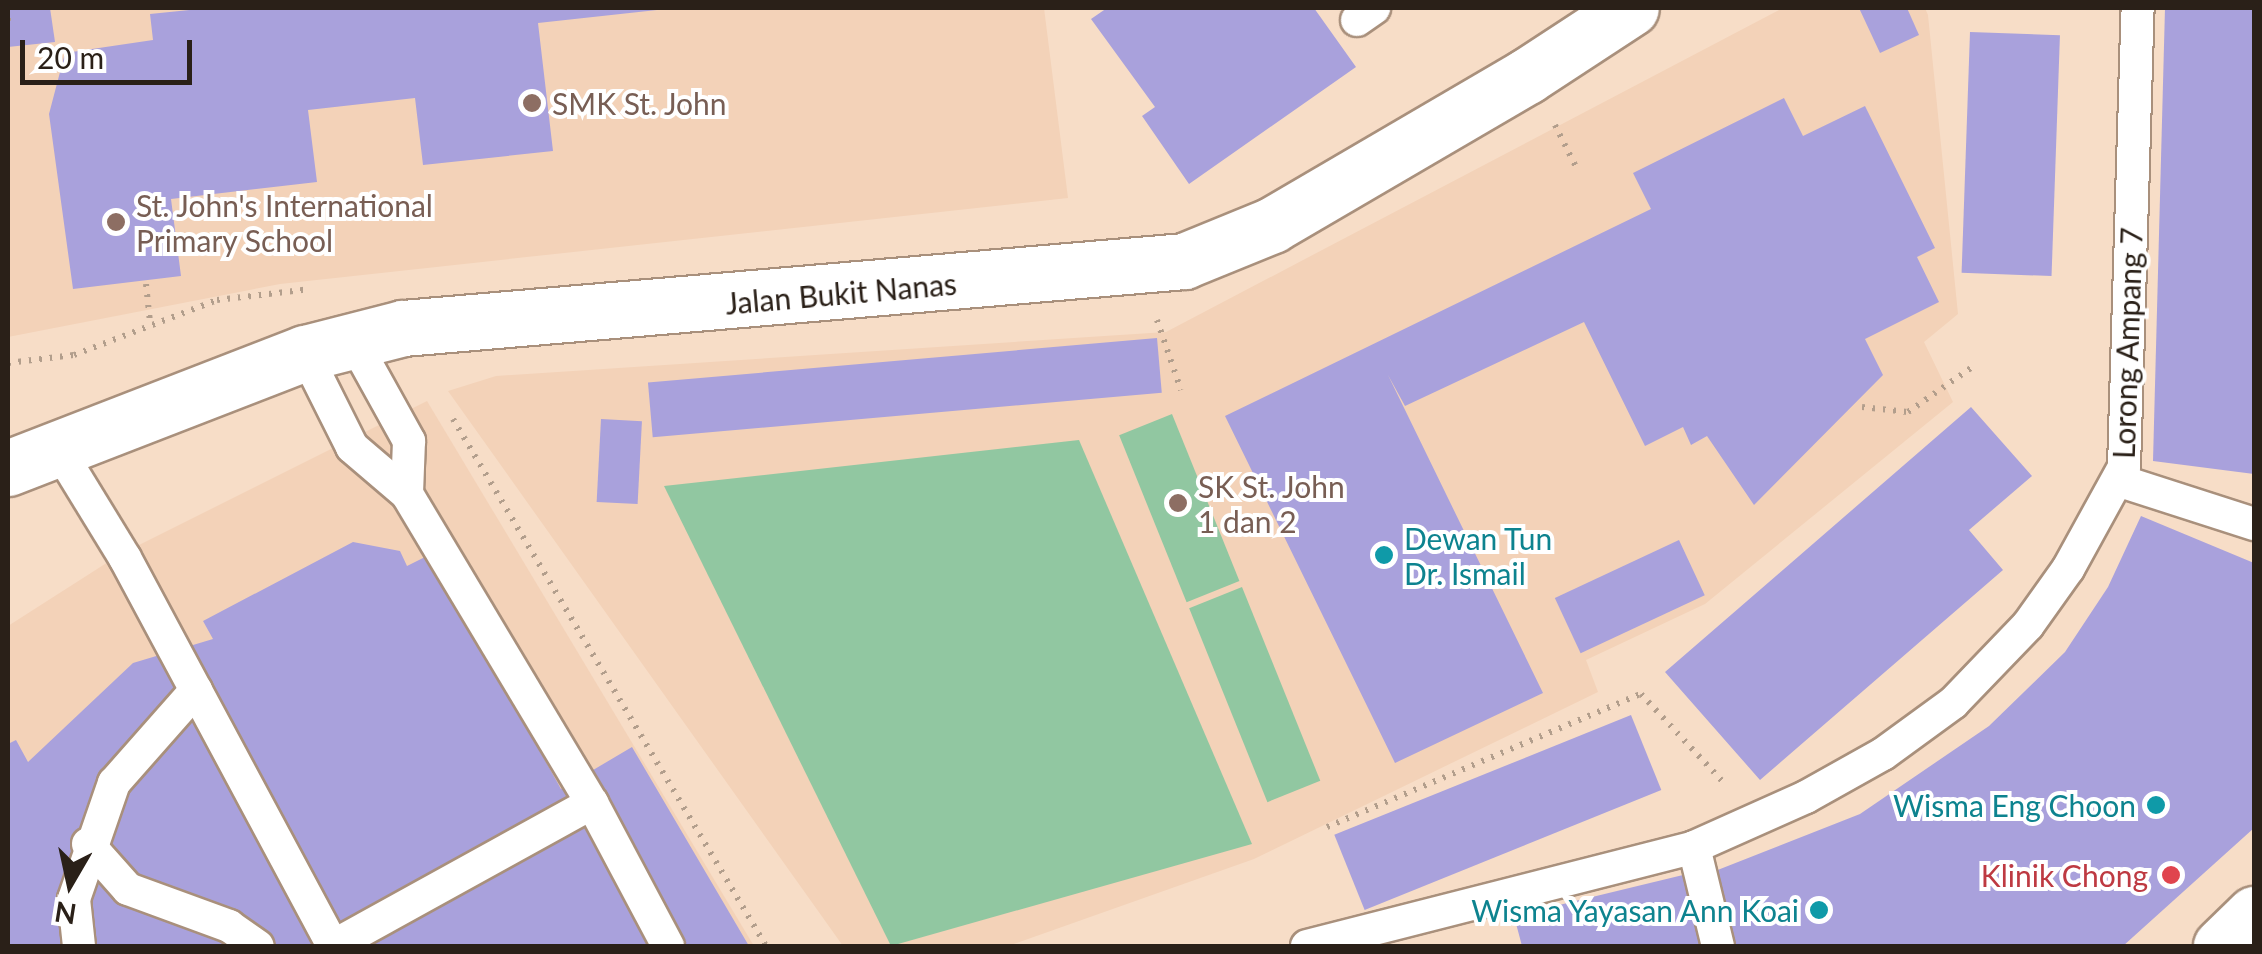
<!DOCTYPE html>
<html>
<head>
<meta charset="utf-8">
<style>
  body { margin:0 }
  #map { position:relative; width:2262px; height:954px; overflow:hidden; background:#f7ddc7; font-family:Lato,sans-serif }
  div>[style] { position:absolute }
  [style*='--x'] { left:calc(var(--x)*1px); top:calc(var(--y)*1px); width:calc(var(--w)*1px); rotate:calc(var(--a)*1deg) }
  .built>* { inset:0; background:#f3d2b8 }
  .green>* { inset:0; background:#91c7a1; transform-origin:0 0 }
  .building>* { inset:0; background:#a9a1dc; transform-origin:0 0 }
  .path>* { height:6px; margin-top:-3px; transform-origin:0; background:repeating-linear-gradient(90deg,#b29e8c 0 2.5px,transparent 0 10.5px) }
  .roads { filter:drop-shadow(2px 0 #a9907c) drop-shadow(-2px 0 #a9907c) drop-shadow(0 2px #a9907c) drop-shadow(0 -2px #a9907c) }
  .service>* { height:32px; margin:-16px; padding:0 16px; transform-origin:16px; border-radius:16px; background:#fff }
  .minor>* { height:55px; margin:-27.5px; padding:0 27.5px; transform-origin:27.5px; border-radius:27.5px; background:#fff }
  .tertiary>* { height:55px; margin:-27.5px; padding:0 27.5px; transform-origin:27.5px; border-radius:27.5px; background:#fff }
  .dots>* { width:28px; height:28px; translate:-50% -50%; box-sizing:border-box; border:5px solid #fff; border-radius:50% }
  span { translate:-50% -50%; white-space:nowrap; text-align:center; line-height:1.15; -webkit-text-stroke:8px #fff; paint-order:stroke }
  .education-label { font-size:30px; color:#785e54 }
  .left { translate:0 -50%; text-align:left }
  .street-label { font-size:30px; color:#2a2018 }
  .culture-label { font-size:30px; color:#0d838f }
  .right { translate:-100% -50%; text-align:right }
  .health-label { font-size:30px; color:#be3a42 }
  .frame { position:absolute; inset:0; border:10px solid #2a2018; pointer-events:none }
  .north { position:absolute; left:20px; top:834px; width:100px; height:100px; -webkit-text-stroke:8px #fff; paint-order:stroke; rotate:189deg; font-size:28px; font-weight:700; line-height:40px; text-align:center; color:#2a2018 }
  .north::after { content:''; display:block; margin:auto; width:35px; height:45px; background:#2a2018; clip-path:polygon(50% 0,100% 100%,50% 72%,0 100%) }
  .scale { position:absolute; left:20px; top:40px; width:172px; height:45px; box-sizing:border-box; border:5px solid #2a2018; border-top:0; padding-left:12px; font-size:30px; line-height:35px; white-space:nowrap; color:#2a2018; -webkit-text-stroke:8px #fff; paint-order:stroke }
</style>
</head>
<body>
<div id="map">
  <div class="built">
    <div style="clip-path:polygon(8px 8px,1044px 8px,1068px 198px,280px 284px,8px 337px)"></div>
    <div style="clip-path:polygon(1783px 8px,1925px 8px,1928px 15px,1958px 314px,1924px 342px,1953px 402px,1705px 604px,1586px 660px,1598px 692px,1254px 859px,1008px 946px,843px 946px,448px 391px,496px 376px,1166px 332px)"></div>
    <div style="clip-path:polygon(427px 401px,754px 946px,8px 946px,8px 626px,119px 555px)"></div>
  </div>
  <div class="green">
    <div style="left:1172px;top:414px;width:180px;height:57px;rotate:68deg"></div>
    <div style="clip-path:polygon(1079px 440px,1252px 844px,891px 946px,664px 486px)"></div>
    <div style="left:1242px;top:587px;width:209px;height:57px;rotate:68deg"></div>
  </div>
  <div class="building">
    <div style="clip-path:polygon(8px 8px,50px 8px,55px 42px,8px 47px)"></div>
    <div style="clip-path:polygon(209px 8px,656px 8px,657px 10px,538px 23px,553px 151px,423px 165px,415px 98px,308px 110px,317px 182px,171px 199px,181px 276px,73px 289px,49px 114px,65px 53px,153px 40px,150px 14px)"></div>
    <div style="clip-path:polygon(1107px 8px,1314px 8px,1356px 67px,1189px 184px,1142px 116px,1155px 107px,1091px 19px)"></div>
    <div style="clip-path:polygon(1859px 8px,1907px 8px,1919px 35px,1880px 53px)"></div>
    <div style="clip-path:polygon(2165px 8px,2254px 8px,2254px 474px,2153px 461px)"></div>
    <div style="left:1970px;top:32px;width:90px;height:241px;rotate:2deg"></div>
    <div style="clip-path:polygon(1784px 98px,1803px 136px,1865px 106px,1935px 248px,1917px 257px,1939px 302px,1865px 339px,1883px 375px,1754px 505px,1707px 436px,1691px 445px,1683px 427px,1645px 446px,1584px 322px,1405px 406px,1388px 375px,1543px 693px,1395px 763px,1225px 416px,1651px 209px,1633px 173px)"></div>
    <div style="left:1157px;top:338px;width:55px;height:511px;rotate:85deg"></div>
    <div style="clip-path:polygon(1971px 407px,2032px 476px,1969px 530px,2003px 570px,1760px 780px,1665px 672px)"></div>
    <div style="left:601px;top:419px;width:41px;height:83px;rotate:3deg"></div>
    <div style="clip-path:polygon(2141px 516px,2254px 563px,2254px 828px,2123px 946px,1731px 946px,1710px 873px,1860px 814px,1989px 726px,2065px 652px,2108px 587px)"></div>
    <div style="left:1679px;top:540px;width:61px;height:137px;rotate:65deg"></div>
    <div style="clip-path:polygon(353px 542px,400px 551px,407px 566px,431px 554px,561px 789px,632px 747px,749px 946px,8px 946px,8px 744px,16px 740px,28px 762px,133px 663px,213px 639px,203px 621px)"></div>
    <div style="left:1631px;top:715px;width:81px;height:320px;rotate:68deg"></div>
    <div style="clip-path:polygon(1683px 875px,1700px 946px,1522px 946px,1514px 916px)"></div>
  </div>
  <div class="path">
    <div style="--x:8;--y:18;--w:10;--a:-6"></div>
    <div style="--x:1555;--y:125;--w:47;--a:63.4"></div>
    <div style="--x:146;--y:284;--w:38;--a:84"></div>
    <div style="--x:1157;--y:320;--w:74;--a:71.1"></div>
    <div style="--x:8;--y:363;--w:66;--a:-6.9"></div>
    <div style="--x:74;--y:355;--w:153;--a:-21"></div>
    <div style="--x:217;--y:300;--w:94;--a:-6.7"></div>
    <div style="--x:1862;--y:407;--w:46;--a:6.2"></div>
    <div style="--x:1908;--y:412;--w:82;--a:-35"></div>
    <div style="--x:453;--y:419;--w:613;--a:59.29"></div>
    <div style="--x:1327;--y:827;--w:341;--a:-23"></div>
    <div style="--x:1641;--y:694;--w:125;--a:47"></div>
  </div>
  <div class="roads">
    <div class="service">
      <div style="--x:1357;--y:20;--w:21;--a:-35"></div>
      <div style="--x:352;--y:338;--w:118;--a:61"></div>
      <div style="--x:409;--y:441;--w:53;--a:92.2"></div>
      <div style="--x:305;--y:353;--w:105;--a:63.4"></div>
      <div style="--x:352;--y:447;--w:72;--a:40.5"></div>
      <div style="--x:407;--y:494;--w:360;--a:59.1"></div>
      <div style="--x:592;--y:803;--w:162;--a:62"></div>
      <div style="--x:57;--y:447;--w:130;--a:58.5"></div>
      <div style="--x:125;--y:558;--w:440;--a:61.8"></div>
      <div style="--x:333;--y:946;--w:296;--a:-28.9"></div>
      <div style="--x:2120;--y:481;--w:141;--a:17.8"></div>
      <div style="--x:88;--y:844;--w:60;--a:48.4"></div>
      <div style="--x:128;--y:889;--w:108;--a:20.1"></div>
      <div style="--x:229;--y:926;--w:35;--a:35"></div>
      <div style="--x:1694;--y:847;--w:102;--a:76.4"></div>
      <div style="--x:79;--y:946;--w:47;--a:-96.1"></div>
      <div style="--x:74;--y:899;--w:123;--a:-71"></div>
      <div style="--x:114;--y:783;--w:124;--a:-48.6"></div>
      <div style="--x:1307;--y:946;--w:399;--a:-14.3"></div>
      <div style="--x:1694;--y:847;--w:123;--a:-24.1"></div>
      <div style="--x:1806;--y:797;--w:88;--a:-29.2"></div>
      <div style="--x:1883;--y:754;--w:87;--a:-36.1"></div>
      <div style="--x:1953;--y:703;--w:108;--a:-46.1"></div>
      <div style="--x:2028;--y:625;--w:69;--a:-54.5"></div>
      <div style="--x:2068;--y:569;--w:116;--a:-61.2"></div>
      <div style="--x:2124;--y:467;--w:459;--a:-88.3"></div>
    </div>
    <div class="minor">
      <div style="--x:8;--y:468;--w:318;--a:-21.2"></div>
      <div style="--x:305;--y:353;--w:101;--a:-14.3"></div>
      <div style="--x:403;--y:328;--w:784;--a:-4.9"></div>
      <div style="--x:1184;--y:261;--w:95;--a:-22.2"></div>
      <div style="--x:1272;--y:225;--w:295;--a:-30.3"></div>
      <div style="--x:1527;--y:76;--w:124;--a:-33.2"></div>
    </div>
    <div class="tertiary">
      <div style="--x:2221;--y:946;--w:46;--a:-44.1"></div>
    </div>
  </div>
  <div class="dots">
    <div style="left:532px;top:103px;background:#8d6e63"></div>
    <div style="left:116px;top:222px;background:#8d6e63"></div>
    <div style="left:1178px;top:503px;background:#8d6e63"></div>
    <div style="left:1384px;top:555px;background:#0f9aa8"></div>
    <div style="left:2156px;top:805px;background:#0f9aa8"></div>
    <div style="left:2171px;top:875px;background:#e0444e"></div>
    <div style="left:1819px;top:910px;background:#0f9aa8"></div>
  </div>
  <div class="education-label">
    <span class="left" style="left:552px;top:103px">SMK St. John</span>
    <span class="left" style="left:136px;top:222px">St. John's International<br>Primary School</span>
    <span class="left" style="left:1198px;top:503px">SK St. John<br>1 dan 2</span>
  </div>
  <div class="street-label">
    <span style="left:841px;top:293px;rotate:-5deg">Jalan Bukit Nanas</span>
    <span style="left:2127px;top:343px;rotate:-88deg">Lorong Ampang 7</span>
  </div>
  <div class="culture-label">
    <span class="left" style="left:1404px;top:555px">Dewan Tun<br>Dr. Ismail</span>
    <span class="right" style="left:2136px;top:805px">Wisma Eng Choon</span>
    <span class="right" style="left:1799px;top:910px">Wisma Yayasan Ann Koai</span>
  </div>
  <div class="health-label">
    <span class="right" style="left:2148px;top:875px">Klinik Chong</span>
  </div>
  <div class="frame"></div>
  <div class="north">N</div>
  <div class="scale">20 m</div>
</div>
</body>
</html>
